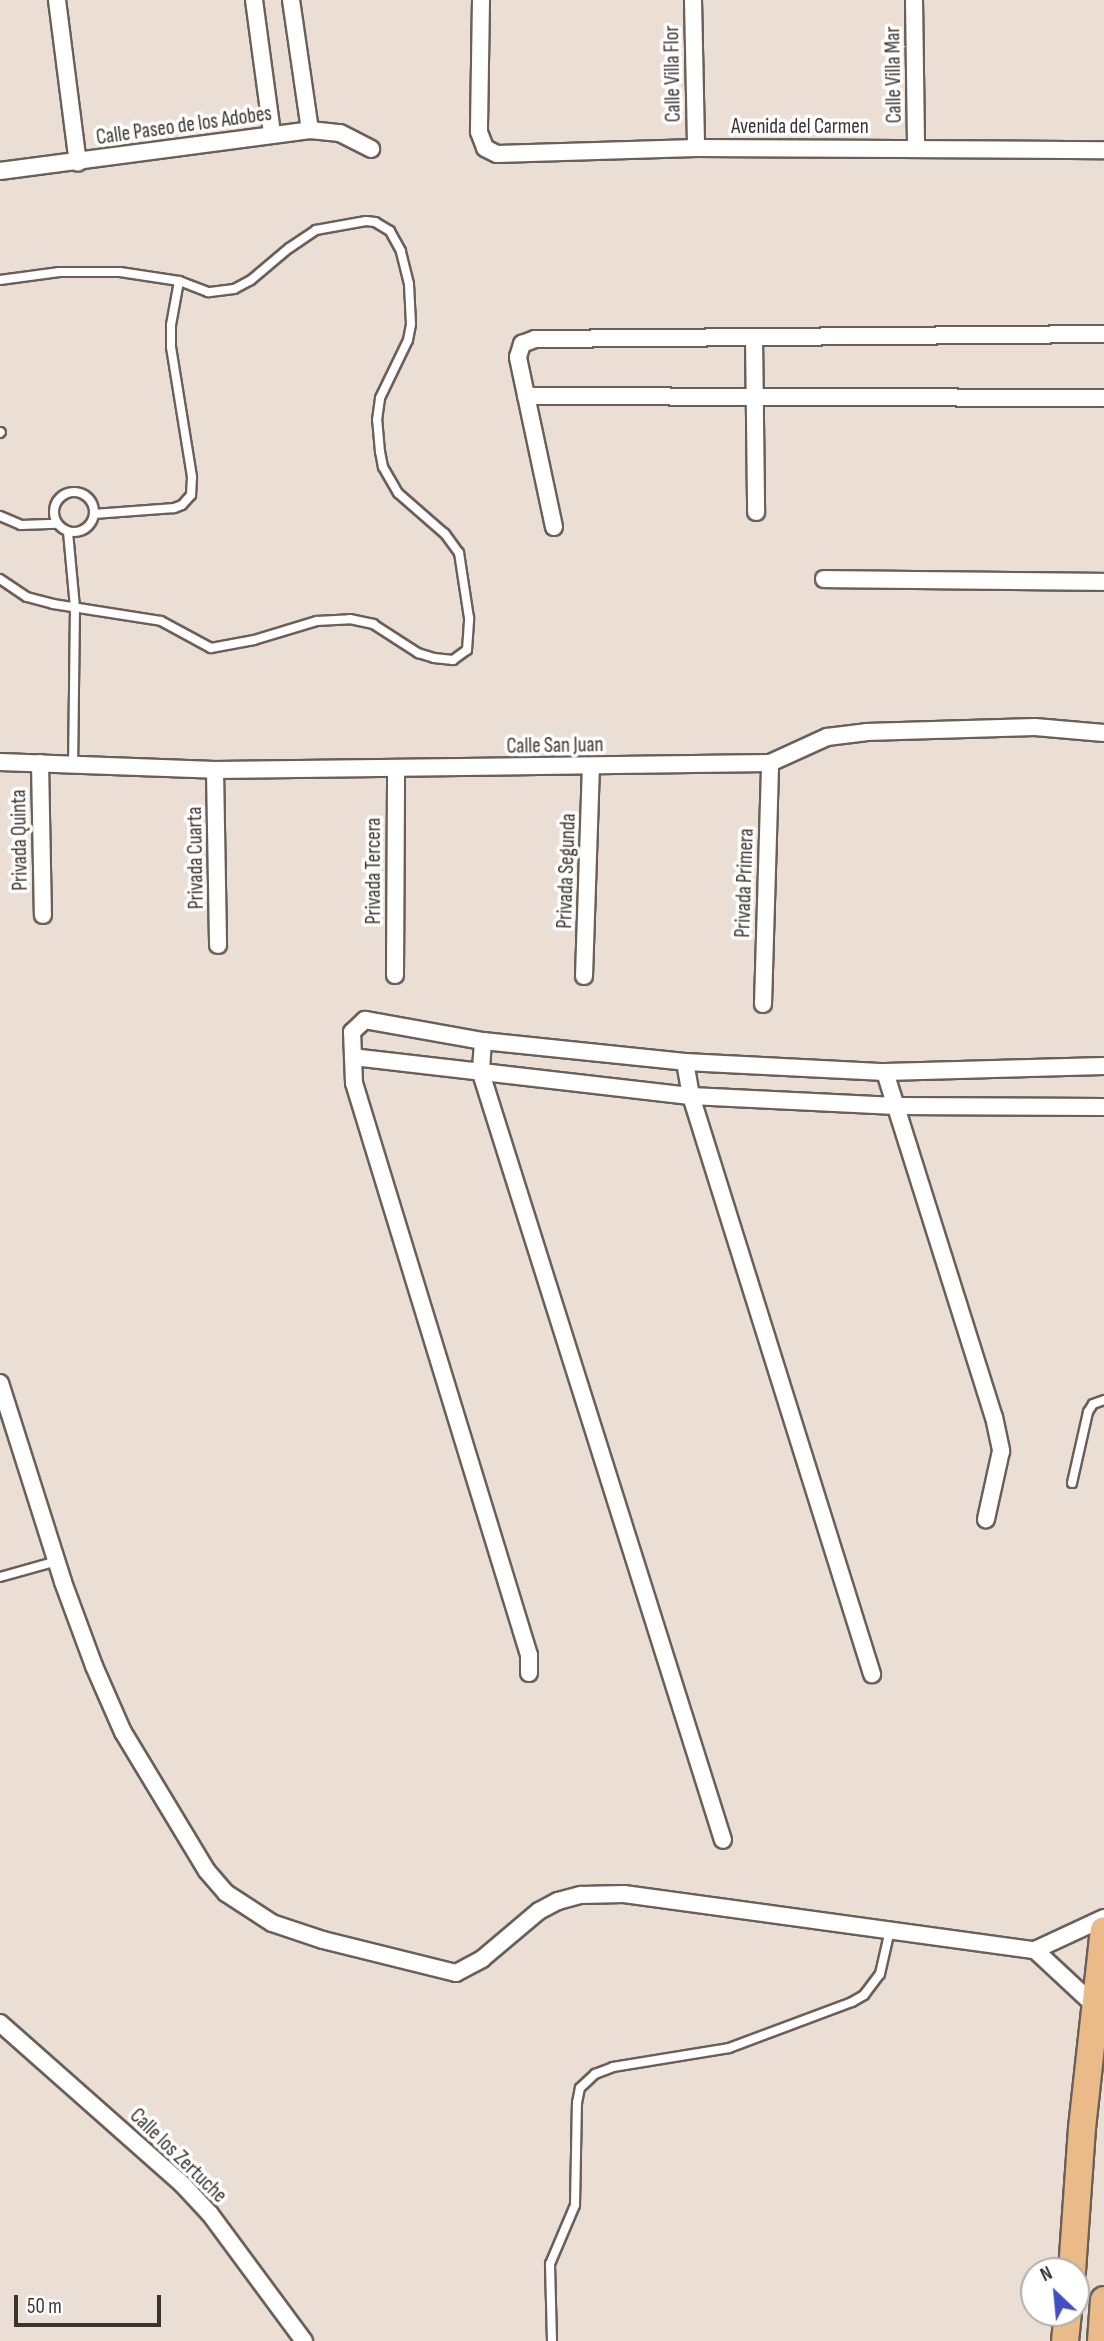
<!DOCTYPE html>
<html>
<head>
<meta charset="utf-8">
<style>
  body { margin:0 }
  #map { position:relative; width:1104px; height:2341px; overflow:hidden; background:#ebded4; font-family:"Sofia Sans Condensed",sans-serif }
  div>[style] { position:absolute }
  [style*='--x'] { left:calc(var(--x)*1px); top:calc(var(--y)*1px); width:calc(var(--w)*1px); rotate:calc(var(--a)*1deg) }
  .roads { filter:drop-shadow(2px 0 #6b6057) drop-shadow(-2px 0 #6b6057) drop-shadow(0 2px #6b6057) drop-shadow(0 -2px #6b6057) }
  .service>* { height:8px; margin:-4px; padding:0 4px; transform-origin:4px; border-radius:4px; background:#fff }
  .service>.ring { margin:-4px; padding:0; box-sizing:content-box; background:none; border:8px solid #fff; border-radius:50% }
  .minor>* { height:16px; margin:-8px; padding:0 8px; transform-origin:8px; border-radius:8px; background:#fff }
  .primary>* { height:26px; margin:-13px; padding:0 13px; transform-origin:13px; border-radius:13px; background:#eabb88 }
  span { translate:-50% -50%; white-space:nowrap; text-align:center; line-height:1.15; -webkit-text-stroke:7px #fff; paint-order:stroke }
  .street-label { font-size:21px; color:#393430 }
  .north { position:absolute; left:1020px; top:2257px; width:70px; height:70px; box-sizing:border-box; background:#fff; border:2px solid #b0aeac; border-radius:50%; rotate:334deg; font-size:19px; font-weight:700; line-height:28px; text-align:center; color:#393430 }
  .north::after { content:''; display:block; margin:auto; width:24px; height:32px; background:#424ec2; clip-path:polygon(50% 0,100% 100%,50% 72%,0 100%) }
  .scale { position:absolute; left:14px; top:2295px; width:147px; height:32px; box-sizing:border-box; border:4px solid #393430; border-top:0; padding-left:9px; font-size:21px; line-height:24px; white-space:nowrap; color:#393430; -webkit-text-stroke:5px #fff; paint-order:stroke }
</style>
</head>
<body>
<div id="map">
  <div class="roads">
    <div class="service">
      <div style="--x:0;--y:280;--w:60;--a:-7.7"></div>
      <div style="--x:59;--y:272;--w:61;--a:0"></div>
      <div style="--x:120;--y:272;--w:60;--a:8.7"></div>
      <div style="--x:179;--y:281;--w:45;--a:100.3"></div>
      <div style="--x:171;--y:325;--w:22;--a:90"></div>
      <div style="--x:171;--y:347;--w:132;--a:80.8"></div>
      <div style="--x:192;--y:477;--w:18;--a:93"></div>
      <div style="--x:191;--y:495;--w:13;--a:132"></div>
      <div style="--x:182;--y:505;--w:9;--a:159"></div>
      <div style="--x:174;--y:508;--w:80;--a:175.7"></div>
      <div style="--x:0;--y:433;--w:1;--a:-45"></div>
      <div class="ring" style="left:54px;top:492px;width:32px;height:32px"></div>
      <div style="--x:0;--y:516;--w:23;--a:23"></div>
      <div style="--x:21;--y:525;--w:35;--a:-2"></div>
      <div style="--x:68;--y:532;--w:75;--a:84.7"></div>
      <div style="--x:75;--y:607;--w:157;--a:90.7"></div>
      <div style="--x:0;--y:579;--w:32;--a:34"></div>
      <div style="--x:27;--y:597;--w:27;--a:15"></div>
      <div style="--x:53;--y:604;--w:109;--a:8.9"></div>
      <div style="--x:161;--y:621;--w:57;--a:28.4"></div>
      <div style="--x:211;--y:648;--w:44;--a:-10.5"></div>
      <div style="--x:254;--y:640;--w:66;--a:-16.8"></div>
      <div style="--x:317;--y:621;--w:33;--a:-3"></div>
      <div style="--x:350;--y:619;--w:24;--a:12"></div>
      <div style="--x:373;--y:624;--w:54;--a:32.8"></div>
      <div style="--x:418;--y:653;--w:17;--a:17"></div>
      <div style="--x:434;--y:658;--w:19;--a:6"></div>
      <div style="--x:453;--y:660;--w:17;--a:-36"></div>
      <div style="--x:467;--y:650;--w:32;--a:-86"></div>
      <div style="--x:469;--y:618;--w:66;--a:-98.7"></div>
      <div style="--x:459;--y:553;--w:24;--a:-126"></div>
      <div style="--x:445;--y:534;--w:62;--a:-138.9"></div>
      <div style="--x:398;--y:493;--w:30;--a:-120"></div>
      <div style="--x:383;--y:467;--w:15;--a:-101"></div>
      <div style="--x:380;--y:452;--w:32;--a:-95"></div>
      <div style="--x:377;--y:420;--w:22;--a:-82"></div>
      <div style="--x:380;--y:398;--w:64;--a:-64.2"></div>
      <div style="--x:408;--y:340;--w:16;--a:-79"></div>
      <div style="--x:411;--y:324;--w:40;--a:-92.9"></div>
      <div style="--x:409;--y:284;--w:34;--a:-104"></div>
      <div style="--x:401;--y:251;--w:23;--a:-119"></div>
      <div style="--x:390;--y:231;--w:17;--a:-149"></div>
      <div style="--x:375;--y:222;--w:9;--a:-174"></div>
      <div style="--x:366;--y:221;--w:51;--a:169.8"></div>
      <div style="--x:316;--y:230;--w:32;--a:146"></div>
      <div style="--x:289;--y:248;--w:50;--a:139.9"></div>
      <div style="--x:251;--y:280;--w:19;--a:152"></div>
      <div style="--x:234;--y:289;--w:26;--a:173"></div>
      <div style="--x:208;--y:292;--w:31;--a:-159"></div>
      <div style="--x:1072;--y:1483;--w:73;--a:-77.3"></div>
      <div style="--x:1088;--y:1412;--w:9;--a:-58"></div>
      <div style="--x:1093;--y:1404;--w:12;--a:-20"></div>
      <div style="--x:0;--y:1577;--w:59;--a:-15.7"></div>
      <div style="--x:552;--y:2341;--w:77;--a:-91.5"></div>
      <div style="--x:550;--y:2264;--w:64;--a:-67"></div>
      <div style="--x:575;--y:2205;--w:102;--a:-88.9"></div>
      <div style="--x:577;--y:2103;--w:15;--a:-79"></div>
      <div style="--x:580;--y:2088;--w:21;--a:-43"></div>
      <div style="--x:595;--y:2074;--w:19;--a:-21"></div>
      <div style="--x:613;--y:2067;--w:118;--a:-9.3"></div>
      <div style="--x:729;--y:2048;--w:131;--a:-20.5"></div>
      <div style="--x:852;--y:2002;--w:14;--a:-30"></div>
      <div style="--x:864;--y:1995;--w:26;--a:-53"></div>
      <div style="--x:880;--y:1974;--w:45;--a:-77.2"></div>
    </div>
    <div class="minor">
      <div style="--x:57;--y:0;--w:164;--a:82.7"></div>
      <div style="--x:254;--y:0;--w:134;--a:82.3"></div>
      <div style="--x:291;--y:0;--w:131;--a:81.7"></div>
      <div style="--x:481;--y:0;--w:132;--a:90.9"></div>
      <div style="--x:479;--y:132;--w:17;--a:69"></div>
      <div style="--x:485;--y:148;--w:13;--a:27"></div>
      <div style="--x:497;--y:154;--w:199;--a:-1.7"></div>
      <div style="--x:696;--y:148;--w:408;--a:0.3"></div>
      <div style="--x:693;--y:0;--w:148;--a:88.8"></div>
      <div style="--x:914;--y:0;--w:149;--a:89.2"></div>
      <div style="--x:0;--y:171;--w:313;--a:-7.5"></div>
      <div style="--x:310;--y:130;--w:30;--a:6"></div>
      <div style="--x:340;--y:133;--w:35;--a:27"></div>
      <div style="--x:754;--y:337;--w:175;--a:89.3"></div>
      <div style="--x:526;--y:396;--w:578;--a:0.2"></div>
      <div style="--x:554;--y:527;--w:174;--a:-102"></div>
      <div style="--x:518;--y:357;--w:14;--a:-73"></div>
      <div style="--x:522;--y:344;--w:14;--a:-21"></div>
      <div style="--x:535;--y:339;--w:569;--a:-0.5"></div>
      <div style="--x:824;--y:579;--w:280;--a:0.6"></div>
      <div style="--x:0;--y:762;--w:215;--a:2.1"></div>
      <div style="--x:215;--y:770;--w:555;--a:-0.72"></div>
      <div style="--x:770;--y:763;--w:63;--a:-24.5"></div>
      <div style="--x:827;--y:737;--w:39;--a:-7"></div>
      <div style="--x:866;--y:732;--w:169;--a:-1.7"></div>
      <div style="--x:1035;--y:727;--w:69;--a:5"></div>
      <div style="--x:40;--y:763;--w:152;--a:88.9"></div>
      <div style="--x:215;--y:770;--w:175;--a:89"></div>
      <div style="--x:395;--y:975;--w:207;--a:-89.7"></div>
      <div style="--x:584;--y:976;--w:210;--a:-88.1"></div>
      <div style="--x:763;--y:1004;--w:241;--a:-88.3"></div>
      <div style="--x:483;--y:1041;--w:32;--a:94"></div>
      <div style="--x:481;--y:1073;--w:804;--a:72.49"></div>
      <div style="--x:353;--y:1057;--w:340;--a:6.6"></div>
      <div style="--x:691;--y:1096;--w:205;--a:2.8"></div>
      <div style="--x:896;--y:1106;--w:208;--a:0.3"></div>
      <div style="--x:685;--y:1062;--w:35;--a:80"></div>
      <div style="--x:691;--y:1096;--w:606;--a:72.61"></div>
      <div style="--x:885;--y:1072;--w:362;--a:72.5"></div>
      <div style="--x:994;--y:1417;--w:35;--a:78"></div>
      <div style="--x:1001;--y:1451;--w:70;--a:102.4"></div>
      <div style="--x:0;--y:1383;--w:209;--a:72.4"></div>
      <div style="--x:63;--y:1582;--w:90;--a:69.7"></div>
      <div style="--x:94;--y:1666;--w:72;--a:66.3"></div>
      <div style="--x:123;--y:1732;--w:162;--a:58.9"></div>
      <div style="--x:207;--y:1871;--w:29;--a:49"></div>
      <div style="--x:226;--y:1893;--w:55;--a:33.1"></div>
      <div style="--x:272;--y:1923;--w:54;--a:18.4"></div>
      <div style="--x:323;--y:1940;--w:137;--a:13.9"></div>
      <div style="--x:456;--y:1973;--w:30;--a:-28"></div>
      <div style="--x:482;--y:1959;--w:75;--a:-40.1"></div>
      <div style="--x:539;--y:1911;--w:21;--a:-28"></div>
      <div style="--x:558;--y:1901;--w:24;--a:-15"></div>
      <div style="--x:581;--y:1895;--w:43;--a:-1.3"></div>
      <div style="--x:624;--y:1894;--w:415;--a:7.8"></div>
      <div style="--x:1035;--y:1950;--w:76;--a:-24.9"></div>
      <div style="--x:529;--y:1673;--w:18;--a:-90"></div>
      <div style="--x:529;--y:1655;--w:598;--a:-107.01"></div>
      <div style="--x:354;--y:1083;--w:51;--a:-92.2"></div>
      <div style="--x:352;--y:1032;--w:18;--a:-43"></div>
      <div style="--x:365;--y:1020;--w:120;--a:10.1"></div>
      <div style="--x:483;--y:1041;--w:203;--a:5.9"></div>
      <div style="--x:685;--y:1062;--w:200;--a:2.9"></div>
      <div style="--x:885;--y:1072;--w:219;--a:-1.6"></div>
      <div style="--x:1035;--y:1950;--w:81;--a:43"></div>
      <div style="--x:0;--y:2023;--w:243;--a:41.5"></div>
      <div style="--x:182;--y:2184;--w:41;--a:47"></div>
      <div style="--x:210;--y:2214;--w:158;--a:53.5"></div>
    </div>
    <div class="primary">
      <div style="--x:1072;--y:2271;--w:143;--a:-86"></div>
      <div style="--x:1082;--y:2128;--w:199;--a:-83.7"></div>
      <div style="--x:1065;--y:2341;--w:28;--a:-84"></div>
      <div style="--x:1101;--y:2341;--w:41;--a:-85.8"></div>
    </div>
  </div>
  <div class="street-label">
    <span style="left:673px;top:74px;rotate:-91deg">Calle Villa Flor</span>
    <span style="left:894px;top:75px;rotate:-91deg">Calle Villa Mar</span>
    <span style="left:184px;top:126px;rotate:-8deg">Calle Paseo de los Adobes</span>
    <span style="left:800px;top:127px">Avenida del Carmen</span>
    <span style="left:555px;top:746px;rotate:-1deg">Calle San Juan</span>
    <span style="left:20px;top:840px;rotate:-91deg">Privada Quinta</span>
    <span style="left:196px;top:858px;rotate:-91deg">Privada Cuarta</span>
    <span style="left:374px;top:871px;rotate:-90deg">Privada Tercera</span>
    <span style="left:567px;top:871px;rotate:-88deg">Privada Segunda</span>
    <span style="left:745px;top:883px;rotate:-88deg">Privada Primera</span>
    <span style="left:178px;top:2156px;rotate:44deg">Calle los Zertuche</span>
  </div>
  <div class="north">N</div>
  <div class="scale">50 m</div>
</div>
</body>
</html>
